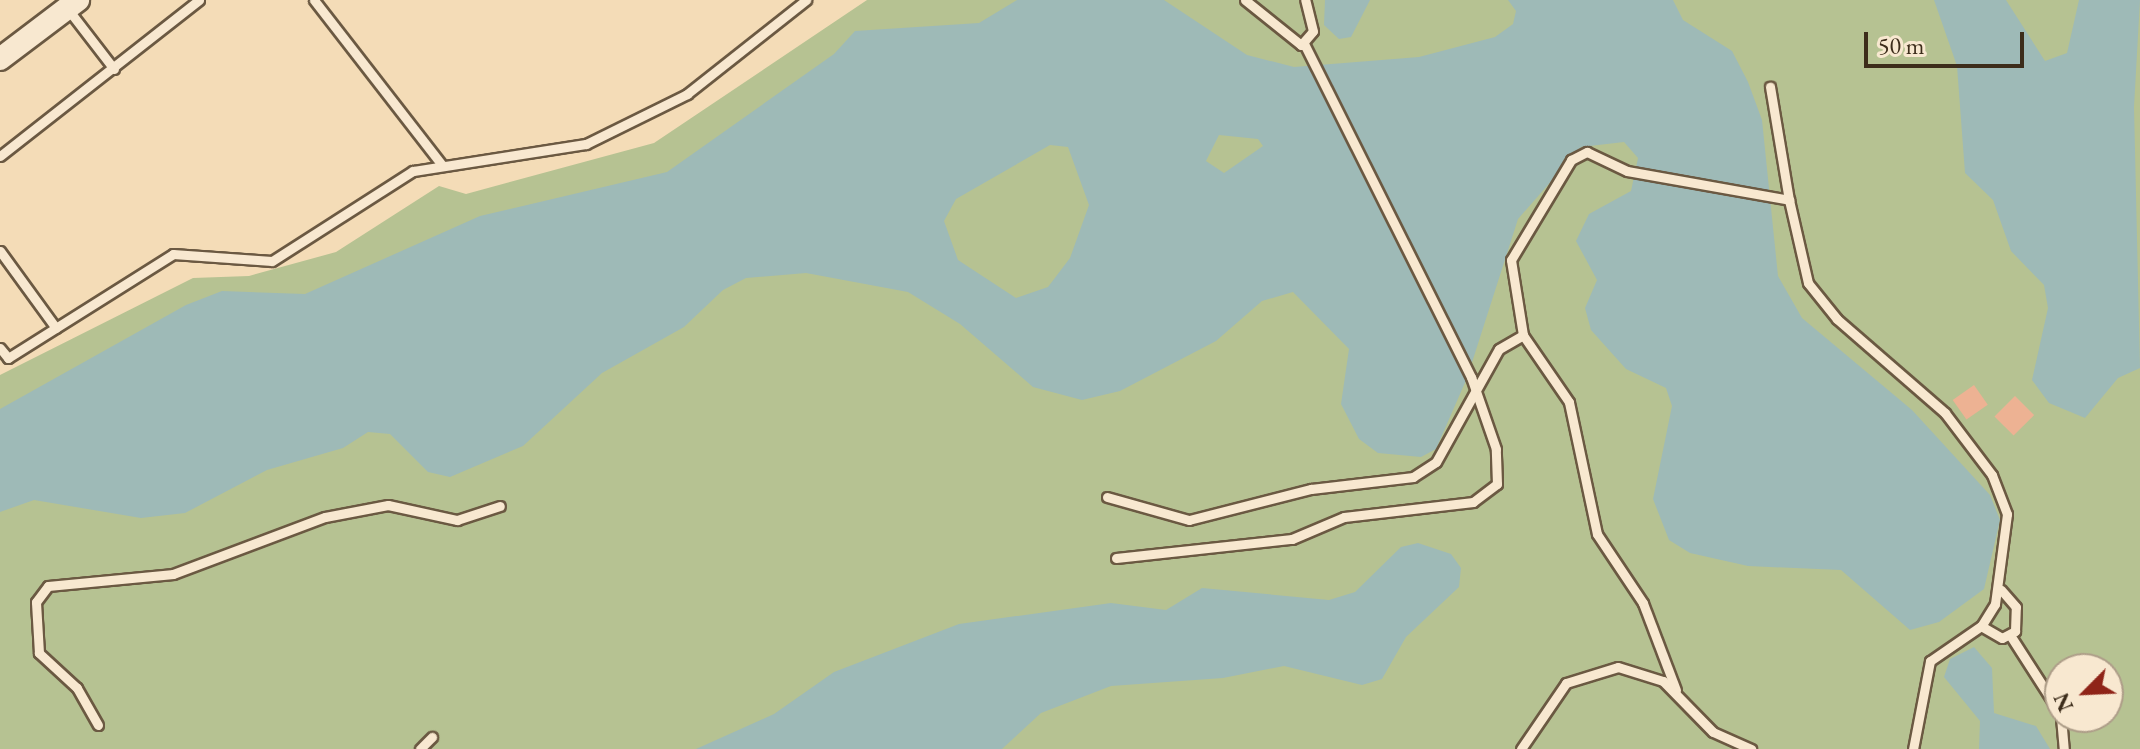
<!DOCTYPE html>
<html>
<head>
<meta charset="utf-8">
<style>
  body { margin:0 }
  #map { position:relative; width:2140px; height:749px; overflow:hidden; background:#f4dcb7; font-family:"EB Garamond",serif }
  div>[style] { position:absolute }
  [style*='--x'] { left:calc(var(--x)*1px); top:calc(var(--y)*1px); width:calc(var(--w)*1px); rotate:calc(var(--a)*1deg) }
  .green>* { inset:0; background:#b6c292 }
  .water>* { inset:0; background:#9ebab7 }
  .building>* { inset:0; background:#edb293; transform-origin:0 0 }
  .roads { filter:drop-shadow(2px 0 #6b5942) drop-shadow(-2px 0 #6b5942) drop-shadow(0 2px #6b5942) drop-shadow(0 -2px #6b5942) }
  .service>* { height:9px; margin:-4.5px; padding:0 4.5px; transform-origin:4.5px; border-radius:4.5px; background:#f8e8d0 }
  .tertiary>* { height:22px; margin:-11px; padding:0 11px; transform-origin:11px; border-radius:11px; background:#f8e8d0 }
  span { translate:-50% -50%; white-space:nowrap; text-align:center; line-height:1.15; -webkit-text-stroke:7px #f8e8d0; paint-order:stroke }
  .north { position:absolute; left:2044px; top:653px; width:80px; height:80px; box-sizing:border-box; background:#f8e8d0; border:2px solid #ad9d88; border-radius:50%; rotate:246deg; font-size:22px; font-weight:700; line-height:32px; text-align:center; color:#3d2d1b }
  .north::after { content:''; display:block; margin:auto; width:28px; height:36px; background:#8f2418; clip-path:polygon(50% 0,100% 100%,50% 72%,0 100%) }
  .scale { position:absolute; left:1864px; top:32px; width:160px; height:36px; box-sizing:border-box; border:4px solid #3d2d1b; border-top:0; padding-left:10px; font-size:24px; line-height:28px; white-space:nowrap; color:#3d2d1b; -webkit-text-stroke:6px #f8e8d0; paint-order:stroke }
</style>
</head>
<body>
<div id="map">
  <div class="green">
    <div style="clip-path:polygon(evenodd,867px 0,2140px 0,2140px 749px,0 749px,0 375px,193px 278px,249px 276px,336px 252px,439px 186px,466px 194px,654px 143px,867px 0,2060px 669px,2108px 669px,2108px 717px,2060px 717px,2060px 669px)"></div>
  </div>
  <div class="water">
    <div style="clip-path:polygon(evenodd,1017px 0,1164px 0,1247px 55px,1294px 67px,1419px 57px,1495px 37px,1513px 24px,1516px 11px,1508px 0,1673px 0,1683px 20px,1732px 51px,1748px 82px,1762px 120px,1778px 276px,1802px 318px,1912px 410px,1990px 495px,2000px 520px,1984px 589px,1939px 622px,1910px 630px,1841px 570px,1748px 566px,1690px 553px,1669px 540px,1653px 499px,1672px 406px,1666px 388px,1626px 369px,1591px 330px,1585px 308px,1597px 280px,1576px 241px,1589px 214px,1631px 191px,1638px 158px,1624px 142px,1581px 147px,1518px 219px,1467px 378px,1436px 449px,1421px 457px,1378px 453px,1359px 439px,1341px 404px,1349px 349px,1293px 292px,1262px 301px,1216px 341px,1120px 391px,1082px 400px,1033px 387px,960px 324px,908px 292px,806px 273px,746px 278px,723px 290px,684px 327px,602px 373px,523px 446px,450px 477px,428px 472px,390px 434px,368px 432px,343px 448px,267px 470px,185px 513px,141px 518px,34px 500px,0 512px,0 409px,186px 305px,222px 291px,305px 294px,480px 216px,667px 172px,834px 54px,855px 31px,979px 23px,1017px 0,1219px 135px,1258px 139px,1263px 146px,1224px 173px,1206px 161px,1219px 135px,1017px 0,1050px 145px,1068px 147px,1089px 205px,1070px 258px,1048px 287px,1016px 298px,958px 260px,944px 221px,956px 199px,1050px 145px)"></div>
    <div style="clip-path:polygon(1325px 0,1370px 0,1351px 37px,1339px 39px,1324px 25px)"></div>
    <div style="clip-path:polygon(1934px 0,2006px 0,2045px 61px,2067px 53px,2079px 0,2140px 0,2134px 107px,2140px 368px,2118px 378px,2085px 418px,2049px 403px,2032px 380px,2048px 308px,2044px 285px,2011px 251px,1993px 200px,1965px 173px,1957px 66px)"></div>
    <div style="clip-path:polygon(1418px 543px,1451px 554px,1461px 568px,1459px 587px,1406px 637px,1382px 679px,1362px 685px,1284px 666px,1223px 678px,1111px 686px,1041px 713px,1002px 749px,696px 749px,774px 714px,834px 672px,959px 624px,1111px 603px,1166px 610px,1202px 588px,1329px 600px,1355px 592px,1401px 547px)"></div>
    <div style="clip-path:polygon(1974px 647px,1992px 668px,1994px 713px,2036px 726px,2050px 749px,1979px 749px,1980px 721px,1944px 677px,1950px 659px)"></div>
  </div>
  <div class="building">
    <div style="left:1974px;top:385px;width:24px;height:26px;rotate:55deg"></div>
    <div style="left:2015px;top:396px;width:27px;height:29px;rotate:45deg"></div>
  </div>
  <div class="roads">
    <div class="service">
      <div style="--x:314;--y:0;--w:209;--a:52.2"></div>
      <div style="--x:1245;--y:0;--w:72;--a:38.8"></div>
      <div style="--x:1301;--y:45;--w:18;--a:-49"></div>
      <div style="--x:1313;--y:31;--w:32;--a:-104"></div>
      <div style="--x:67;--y:8;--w:77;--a:52.4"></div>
      <div style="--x:0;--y:156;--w:253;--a:-38.1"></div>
      <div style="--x:1789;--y:200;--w:85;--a:77.1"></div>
      <div style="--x:1808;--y:283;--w:46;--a:51.1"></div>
      <div style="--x:1837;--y:319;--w:143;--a:41"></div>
      <div style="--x:1945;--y:413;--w:78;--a:52.8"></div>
      <div style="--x:1992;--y:475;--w:42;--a:69"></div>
      <div style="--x:2007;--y:514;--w:91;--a:97.6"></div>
      <div style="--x:1995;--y:604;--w:26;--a:122"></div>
      <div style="--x:1981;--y:626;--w:62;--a:145.5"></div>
      <div style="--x:1930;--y:661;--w:90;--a:100.9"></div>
      <div style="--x:0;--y:251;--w:95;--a:54"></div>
      <div style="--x:0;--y:348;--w:13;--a:51"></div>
      <div style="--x:8;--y:358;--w:195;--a:-32.2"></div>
      <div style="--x:173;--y:254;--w:99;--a:4"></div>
      <div style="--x:272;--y:261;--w:167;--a:-32.6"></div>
      <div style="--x:413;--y:171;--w:175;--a:-8.9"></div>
      <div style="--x:586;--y:144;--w:113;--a:-26.3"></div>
      <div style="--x:687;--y:94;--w:152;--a:-38.3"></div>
      <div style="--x:1107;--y:497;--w:85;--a:15.7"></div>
      <div style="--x:1189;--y:520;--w:126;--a:-14.3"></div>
      <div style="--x:1311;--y:489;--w:103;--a:-6.7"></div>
      <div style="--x:1413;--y:477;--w:27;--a:-33"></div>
      <div style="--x:1436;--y:462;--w:129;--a:-60.9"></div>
      <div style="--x:1499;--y:349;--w:28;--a:-30"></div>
      <div style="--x:1116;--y:558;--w:177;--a:-6.2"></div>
      <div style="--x:1292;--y:539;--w:56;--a:-22.9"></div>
      <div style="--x:1344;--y:517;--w:130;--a:-6.6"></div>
      <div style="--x:1473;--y:502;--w:30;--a:-37"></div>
      <div style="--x:1497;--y:484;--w:35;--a:-92"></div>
      <div style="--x:1496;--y:449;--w:76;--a:-109.1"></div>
      <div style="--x:1471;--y:377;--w:373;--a:-116.6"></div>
      <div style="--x:1981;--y:626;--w:24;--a:30"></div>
      <div style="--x:2002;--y:638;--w:15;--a:-28"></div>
      <div style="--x:2015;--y:631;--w:24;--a:-88"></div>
      <div style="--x:2016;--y:607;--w:23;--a:-131"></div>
      <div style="--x:2010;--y:635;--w:93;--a:57.3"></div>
      <div style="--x:1676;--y:690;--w:93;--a:-110.8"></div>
      <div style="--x:1643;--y:603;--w:83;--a:-123.7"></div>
      <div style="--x:1597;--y:534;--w:135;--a:-102"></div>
      <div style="--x:1569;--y:402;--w:81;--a:-124.5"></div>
      <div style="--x:1523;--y:335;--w:76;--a:-99.1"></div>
      <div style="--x:1511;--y:260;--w:117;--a:-59"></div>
      <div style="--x:1571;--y:160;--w:18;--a:-27"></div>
      <div style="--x:1587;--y:152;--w:44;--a:25.4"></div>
      <div style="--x:1627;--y:171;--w:165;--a:10.1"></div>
      <div style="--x:1789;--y:200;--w:115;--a:-99.5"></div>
      <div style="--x:2061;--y:717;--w:32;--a:85"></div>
      <div style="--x:98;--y:725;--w:43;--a:-119.6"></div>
      <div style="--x:77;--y:688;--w:52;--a:-137.4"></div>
      <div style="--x:39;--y:653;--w:51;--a:-93.4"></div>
      <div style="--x:36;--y:602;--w:20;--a:-53"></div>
      <div style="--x:48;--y:586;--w:126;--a:-5.5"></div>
      <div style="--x:173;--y:574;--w:162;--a:-20.6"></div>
      <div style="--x:325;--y:517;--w:64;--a:-10.8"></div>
      <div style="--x:388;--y:505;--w:71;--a:12.3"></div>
      <div style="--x:457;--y:520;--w:45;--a:-18"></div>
      <div style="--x:420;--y:749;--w:17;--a:-45"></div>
      <div style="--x:1521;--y:749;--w:80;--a:-55.7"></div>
      <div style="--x:1566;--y:683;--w:54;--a:-17.1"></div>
      <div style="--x:1618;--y:667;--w:47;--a:17.3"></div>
      <div style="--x:1663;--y:681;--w:71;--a:45.6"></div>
      <div style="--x:1713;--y:732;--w:42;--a:24.1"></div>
    </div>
    <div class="tertiary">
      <div style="--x:0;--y:59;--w:98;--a:-37.1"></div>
    </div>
  </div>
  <div class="north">N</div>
  <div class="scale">50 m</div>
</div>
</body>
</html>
